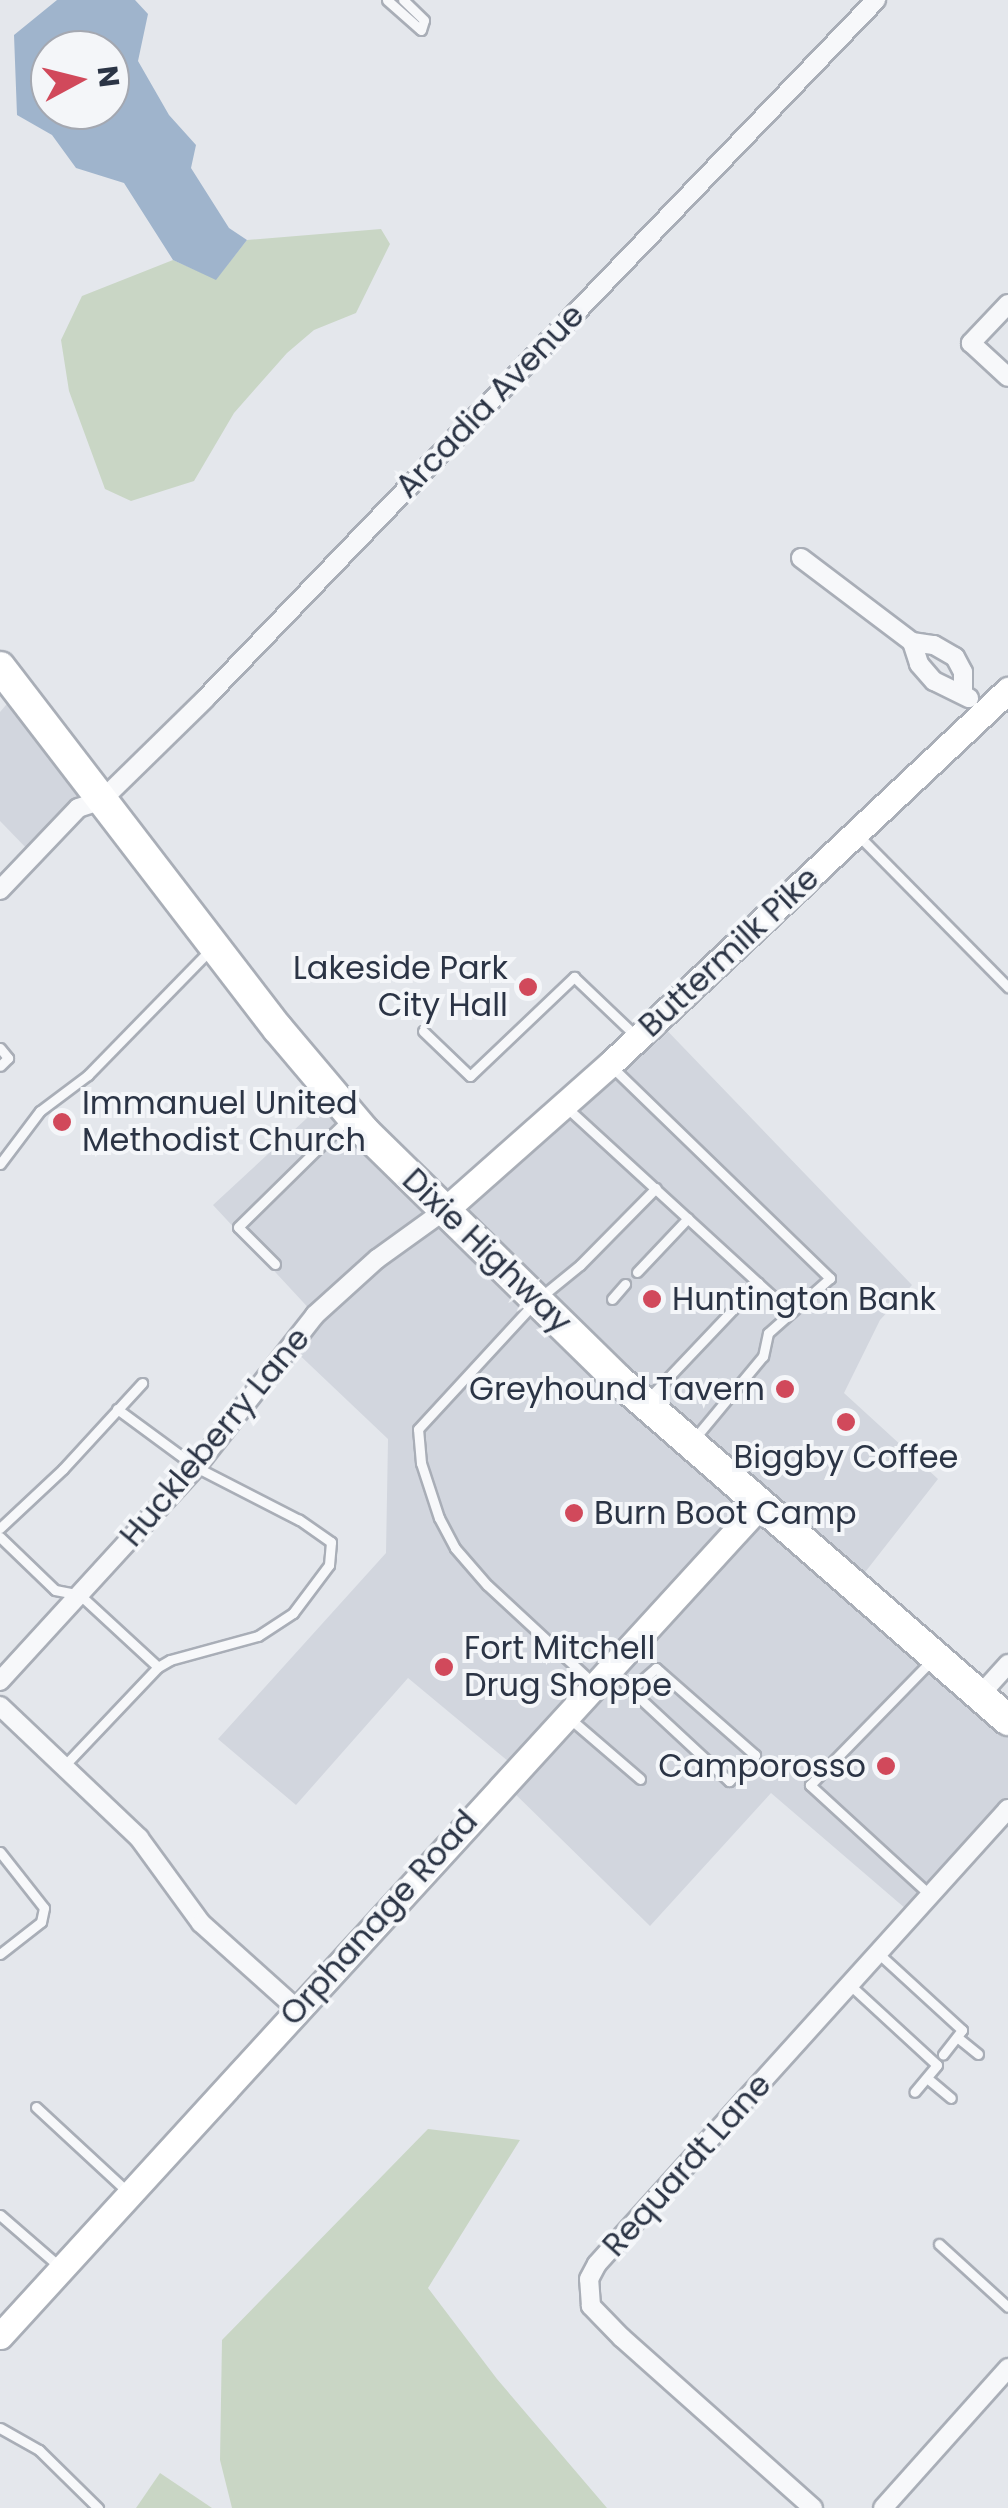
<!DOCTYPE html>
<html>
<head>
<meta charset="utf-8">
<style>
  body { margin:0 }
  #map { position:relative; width:1008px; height:2508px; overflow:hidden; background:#e4e7ec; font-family:Poppins,sans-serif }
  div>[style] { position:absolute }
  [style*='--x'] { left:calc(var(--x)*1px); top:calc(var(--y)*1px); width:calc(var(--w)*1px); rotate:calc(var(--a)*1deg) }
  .built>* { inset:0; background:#d2d6de }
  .green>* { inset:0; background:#c9d6c5 }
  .water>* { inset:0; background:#9fb4cc }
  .roads { filter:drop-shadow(2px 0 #a9aeb7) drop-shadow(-2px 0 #a9aeb7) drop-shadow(0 2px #a9aeb7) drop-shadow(0 -2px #a9aeb7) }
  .service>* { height:9px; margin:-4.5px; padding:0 4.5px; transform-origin:4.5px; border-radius:4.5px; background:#f7f8fa }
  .minor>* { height:18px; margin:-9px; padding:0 9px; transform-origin:9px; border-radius:9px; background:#f7f8fa }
  .secondary>* { height:25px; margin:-12.5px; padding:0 12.5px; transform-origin:12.5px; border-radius:12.5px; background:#fff }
  .primary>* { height:30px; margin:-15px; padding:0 15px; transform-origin:15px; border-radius:15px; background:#fff }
  .dots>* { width:28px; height:28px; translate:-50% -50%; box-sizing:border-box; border:5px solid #f4f6f9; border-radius:50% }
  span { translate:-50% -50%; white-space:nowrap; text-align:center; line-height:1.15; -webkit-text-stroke:8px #f4f6f9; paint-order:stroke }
  .street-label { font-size:32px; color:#2b3445 }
  .poi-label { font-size:32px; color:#2b3445 }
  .right { translate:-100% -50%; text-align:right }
  .left { translate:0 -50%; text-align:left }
  .north { position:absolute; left:30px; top:30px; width:100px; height:100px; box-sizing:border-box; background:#f4f6f9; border:2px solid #a4a8b1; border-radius:50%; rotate:83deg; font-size:28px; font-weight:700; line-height:40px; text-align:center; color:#2b3445 }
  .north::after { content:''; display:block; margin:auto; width:35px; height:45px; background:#d1495b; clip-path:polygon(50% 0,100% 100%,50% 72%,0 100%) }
</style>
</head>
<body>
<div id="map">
  <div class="built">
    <div style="clip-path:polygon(18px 691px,102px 800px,32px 854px,0 821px,0 712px)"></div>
    <div style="clip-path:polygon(656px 1019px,912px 1285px,880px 1320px,844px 1393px,938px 1479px,855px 1585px,1008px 1720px,1008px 1812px,913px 1915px,771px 1793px,650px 1926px,503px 1782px,515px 1767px,408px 1678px,296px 1805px,218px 1739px,386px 1553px,388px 1439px,290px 1346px,315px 1315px,213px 1205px,332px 1095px,445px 1209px)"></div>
  </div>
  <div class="green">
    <div style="clip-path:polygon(381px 229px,390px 244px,356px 313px,314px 330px,287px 353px,234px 413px,194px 481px,131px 501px,105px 489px,69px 391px,61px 340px,82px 296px,173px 260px,216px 279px,247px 240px)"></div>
    <div style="clip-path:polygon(428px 2129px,520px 2140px,428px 2288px,497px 2379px,607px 2508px,232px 2508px,220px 2460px,222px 2340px)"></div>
    <div style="clip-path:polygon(160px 2473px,212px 2508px,136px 2508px)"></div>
  </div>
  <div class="water">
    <div style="clip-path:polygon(evenodd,57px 0,135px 0,148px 14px,138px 61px,169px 115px,196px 145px,191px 168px,229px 228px,247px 240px,216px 280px,173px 260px,124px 183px,76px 168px,52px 135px,17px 115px,14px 35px,57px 0,50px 50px,110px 50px,110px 110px,50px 110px,50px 50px)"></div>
  </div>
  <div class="roads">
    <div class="service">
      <div style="--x:387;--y:0;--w:45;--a:41.4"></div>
      <div style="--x:421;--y:30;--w:10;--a:-73"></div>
      <div style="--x:424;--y:20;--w:29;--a:-136"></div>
      <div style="--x:858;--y:835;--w:214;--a:45.4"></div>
      <div style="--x:423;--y:1031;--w:65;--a:43.8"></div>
      <div style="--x:470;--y:1076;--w:144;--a:-43.6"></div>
      <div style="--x:574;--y:977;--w:84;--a:43.6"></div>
      <div style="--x:0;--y:1048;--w:13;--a:51"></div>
      <div style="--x:8;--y:1058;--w:11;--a:135"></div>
      <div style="--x:611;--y:1066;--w:305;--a:44.1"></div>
      <div style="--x:830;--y:1278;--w:83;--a:138.4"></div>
      <div style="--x:768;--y:1333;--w:24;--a:102"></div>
      <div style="--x:763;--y:1356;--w:108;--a:129.7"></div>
      <div style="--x:566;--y:1107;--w:302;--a:42.5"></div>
      <div style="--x:0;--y:1164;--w:66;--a:-53"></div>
      <div style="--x:40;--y:1111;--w:60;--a:-36.9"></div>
      <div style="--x:88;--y:1075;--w:177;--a:-45.7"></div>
      <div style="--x:275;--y:1264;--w:52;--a:-135"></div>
      <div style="--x:238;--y:1227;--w:156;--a:-44.5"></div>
      <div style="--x:637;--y:1272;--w:74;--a:-46.6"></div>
      <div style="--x:612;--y:1299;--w:20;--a:-49"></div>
      <div style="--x:646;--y:1401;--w:163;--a:-46.5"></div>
      <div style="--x:0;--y:1528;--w:86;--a:-43.1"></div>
      <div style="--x:63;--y:1469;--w:117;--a:-47.4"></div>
      <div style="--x:0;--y:1537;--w:76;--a:43.9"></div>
      <div style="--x:55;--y:1590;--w:25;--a:11"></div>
      <div style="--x:80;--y:1595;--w:106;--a:42.7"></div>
      <div style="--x:612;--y:1670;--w:28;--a:46"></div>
      <div style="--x:631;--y:1690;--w:134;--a:42.9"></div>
      <div style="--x:729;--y:1781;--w:37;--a:-45"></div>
      <div style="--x:755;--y:1755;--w:132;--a:-138.7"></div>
      <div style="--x:656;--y:1668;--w:33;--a:139"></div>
      <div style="--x:593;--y:1683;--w:144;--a:-137.2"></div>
      <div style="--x:487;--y:1585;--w:49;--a:-130.9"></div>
      <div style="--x:455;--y:1548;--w:34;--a:-118"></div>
      <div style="--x:439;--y:1518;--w:58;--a:-108.1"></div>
      <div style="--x:421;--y:1463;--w:34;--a:-95"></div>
      <div style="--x:418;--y:1429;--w:176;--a:-47.3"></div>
      <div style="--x:537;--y:1300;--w:55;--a:-39.1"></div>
      <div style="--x:580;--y:1265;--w:108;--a:-45.4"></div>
      <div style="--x:568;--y:1717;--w:95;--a:40.7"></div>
      <div style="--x:64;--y:1766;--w:137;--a:-46.5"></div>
      <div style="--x:158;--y:1667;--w:14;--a:-30"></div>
      <div style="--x:170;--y:1660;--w:91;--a:-15.3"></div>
      <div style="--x:258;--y:1636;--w:42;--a:-33.3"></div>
      <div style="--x:293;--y:1613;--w:60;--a:-53.1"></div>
      <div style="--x:329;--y:1565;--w:23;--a:-85"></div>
      <div style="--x:331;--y:1542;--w:39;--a:-145"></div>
      <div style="--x:299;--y:1520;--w:116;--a:-152.8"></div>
      <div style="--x:196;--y:1467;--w:98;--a:-143.7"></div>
      <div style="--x:0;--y:1852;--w:71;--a:51.8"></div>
      <div style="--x:44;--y:1908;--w:14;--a:102"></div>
      <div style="--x:41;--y:1922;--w:52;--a:142"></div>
      <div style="--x:930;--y:1895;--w:163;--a:-137.5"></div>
      <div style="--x:810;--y:1785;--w:172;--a:-45.7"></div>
      <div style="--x:878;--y:1953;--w:114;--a:42.5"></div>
      <div style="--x:962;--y:2030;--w:31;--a:128"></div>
      <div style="--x:850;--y:1985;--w:118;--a:42.6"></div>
      <div style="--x:937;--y:2065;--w:35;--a:130"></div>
      <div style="--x:957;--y:2037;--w:27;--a:39"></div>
      <div style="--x:927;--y:2078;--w:31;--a:40"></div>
      <div style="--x:36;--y:2107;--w:127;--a:42.8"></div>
      <div style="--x:0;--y:2215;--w:79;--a:40.9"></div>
      <div style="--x:939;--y:2244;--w:93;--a:42.4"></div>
      <div style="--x:0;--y:2428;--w:45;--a:29.4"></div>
      <div style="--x:39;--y:2450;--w:83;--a:44.5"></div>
    </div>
    <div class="minor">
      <div style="--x:1008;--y:304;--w:54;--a:133.5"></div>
      <div style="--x:971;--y:343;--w:50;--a:42.6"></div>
      <div style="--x:801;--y:558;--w:139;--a:37.1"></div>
      <div style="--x:912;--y:642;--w:22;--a:8"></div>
      <div style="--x:934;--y:645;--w:24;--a:30"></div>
      <div style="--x:955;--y:657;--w:17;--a:62"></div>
      <div style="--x:963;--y:672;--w:22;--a:90"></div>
      <div style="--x:912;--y:642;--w:23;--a:72"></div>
      <div style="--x:919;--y:664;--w:23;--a:49"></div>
      <div style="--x:934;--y:681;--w:39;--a:26"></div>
      <div style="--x:0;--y:890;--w:113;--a:-46.4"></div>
      <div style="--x:78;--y:808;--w:25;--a:-18"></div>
      <div style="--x:102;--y:800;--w:144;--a:-44.4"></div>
      <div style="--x:205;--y:699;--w:969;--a:-46.17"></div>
      <div style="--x:0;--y:1681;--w:290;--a:-47.5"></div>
      <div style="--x:196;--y:1467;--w:193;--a:-51.9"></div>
      <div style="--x:315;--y:1315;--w:84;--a:-42.1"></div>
      <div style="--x:377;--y:1259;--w:84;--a:-35.8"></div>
      <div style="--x:980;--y:1695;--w:42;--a:-47.9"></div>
      <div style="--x:0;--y:1706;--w:192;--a:43.5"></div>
      <div style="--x:139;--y:1838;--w:105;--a:53.9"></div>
      <div style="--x:201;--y:1923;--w:129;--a:41.9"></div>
      <div style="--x:813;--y:2508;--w:256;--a:-138.3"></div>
      <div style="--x:622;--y:2338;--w:45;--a:-134.1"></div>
      <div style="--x:591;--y:2306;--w:27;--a:-94"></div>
      <div style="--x:589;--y:2279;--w:17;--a:-62"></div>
      <div style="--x:597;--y:2264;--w:613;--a:-47.91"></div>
      <div style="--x:883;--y:2508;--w:188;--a:-48.2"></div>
    </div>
    <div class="secondary">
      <div style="--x:445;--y:1210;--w:219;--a:-41.5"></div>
      <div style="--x:609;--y:1065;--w:548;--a:-43.22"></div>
      <div style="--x:0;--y:2336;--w:1129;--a:-47.55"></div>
    </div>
    <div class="primary">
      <div style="--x:0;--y:667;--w:456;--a:52.5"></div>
      <div style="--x:278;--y:1029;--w:135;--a:49.8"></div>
      <div style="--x:365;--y:1132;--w:353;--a:44.4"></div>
      <div style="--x:617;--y:1379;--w:519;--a:41.09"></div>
    </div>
  </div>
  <div class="dots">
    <div style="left:528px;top:987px;background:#d1495b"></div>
    <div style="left:62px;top:1122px;background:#d1495b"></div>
    <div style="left:652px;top:1299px;background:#d1495b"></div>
    <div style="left:785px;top:1389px;background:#d1495b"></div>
    <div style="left:846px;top:1422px;background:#d1495b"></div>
    <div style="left:574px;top:1513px;background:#d1495b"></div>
    <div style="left:444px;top:1667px;background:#d1495b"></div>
    <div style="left:886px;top:1766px;background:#d1495b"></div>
  </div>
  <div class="street-label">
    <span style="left:490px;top:401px;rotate:-46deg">Arcadia Avenue</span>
    <span style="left:729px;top:952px;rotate:-43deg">Buttermilk Pike</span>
    <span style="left:487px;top:1251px;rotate:44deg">Dixie Highway</span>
    <span style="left:215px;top:1437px;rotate:-50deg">Huckleberry Lane</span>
    <span style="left:379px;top:1918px;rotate:-48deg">Orphanage Road</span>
    <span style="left:687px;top:2165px;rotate:-48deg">Requardt Lane</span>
  </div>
  <div class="poi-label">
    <span class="right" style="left:508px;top:987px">Lakeside Park<br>City Hall</span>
    <span class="left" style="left:82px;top:1122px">Immanuel United<br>Methodist Church</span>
    <span class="left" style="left:672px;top:1299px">Huntington Bank</span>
    <span class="right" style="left:765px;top:1389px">Greyhound Tavern</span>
    <span style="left:846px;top:1457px">Biggby Coffee</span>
    <span class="left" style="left:594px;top:1513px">Burn Boot Camp</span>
    <span class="left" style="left:464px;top:1667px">Fort Mitchell<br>Drug Shoppe</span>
    <span class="right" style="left:866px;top:1766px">Camporosso</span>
  </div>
  <div class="north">N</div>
</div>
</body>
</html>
